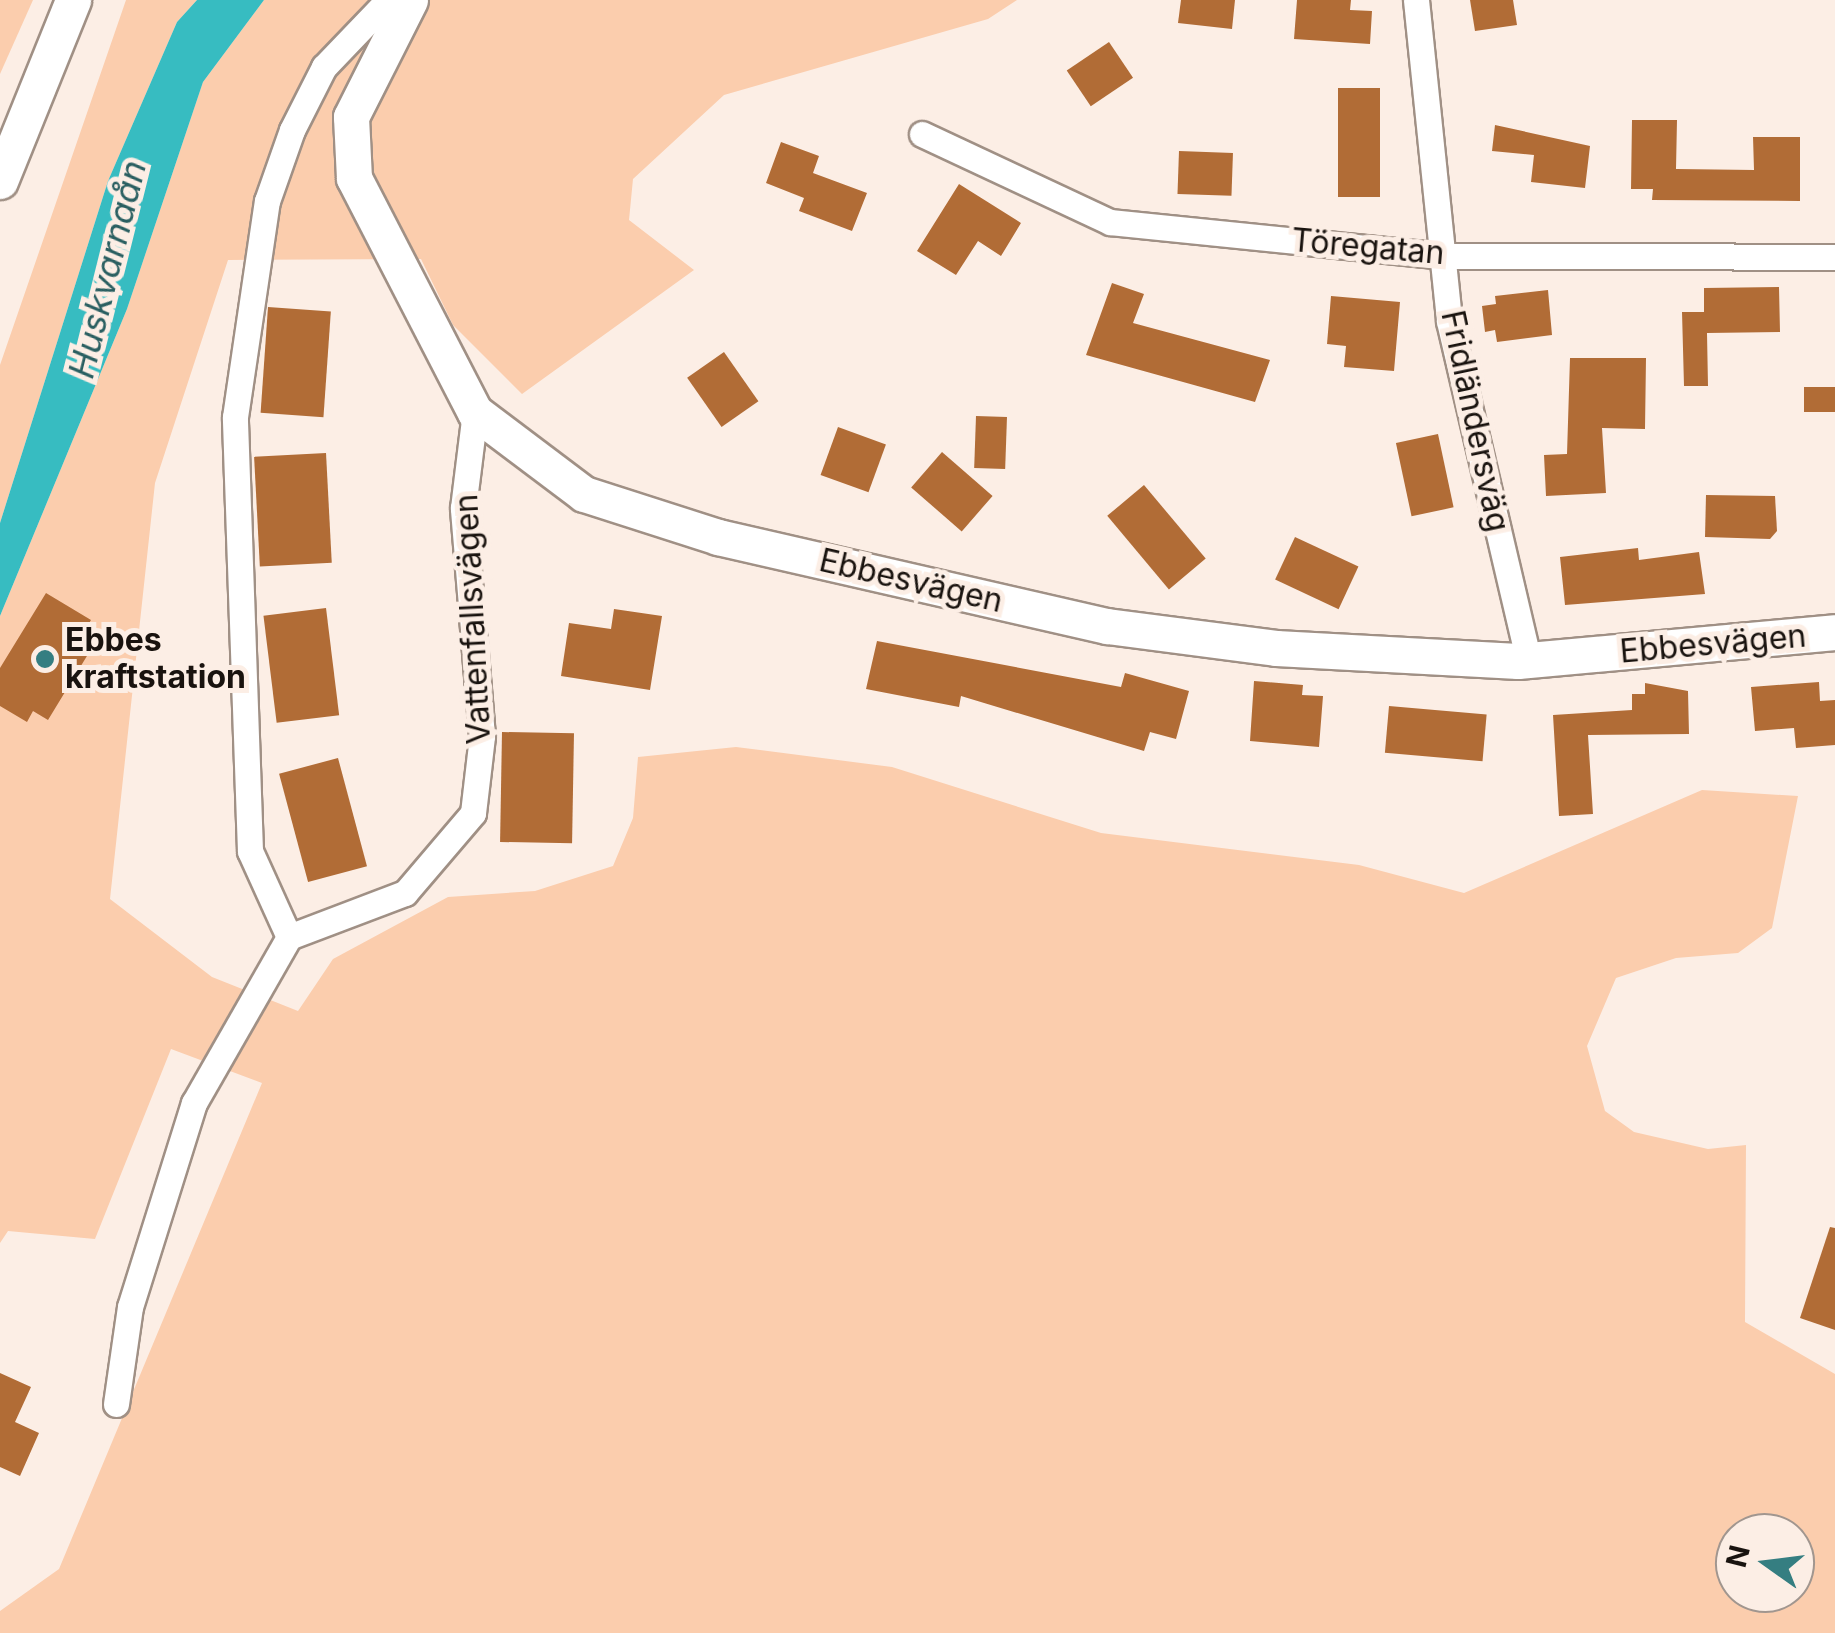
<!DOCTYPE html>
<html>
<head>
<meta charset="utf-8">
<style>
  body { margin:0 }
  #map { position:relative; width:1835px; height:1633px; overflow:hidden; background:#fceee5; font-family:Inter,sans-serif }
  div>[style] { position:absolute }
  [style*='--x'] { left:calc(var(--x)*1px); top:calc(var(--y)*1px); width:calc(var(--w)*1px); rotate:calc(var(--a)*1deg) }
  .green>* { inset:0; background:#fbcdad }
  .water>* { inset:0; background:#37bcc1 }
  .building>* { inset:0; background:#b16c36; transform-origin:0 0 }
  .roads { filter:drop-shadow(2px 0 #a09085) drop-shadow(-2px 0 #a09085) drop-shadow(0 2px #a09085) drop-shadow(0 -2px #a09085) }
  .street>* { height:25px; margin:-12.5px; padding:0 12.5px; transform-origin:12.5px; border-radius:12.5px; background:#fff }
  .secondary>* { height:35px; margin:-17.5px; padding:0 17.5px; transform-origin:17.5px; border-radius:17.5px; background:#fff }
  .dots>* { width:28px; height:28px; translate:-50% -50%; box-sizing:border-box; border:5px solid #fceee5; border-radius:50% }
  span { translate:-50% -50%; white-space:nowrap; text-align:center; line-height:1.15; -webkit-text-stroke:10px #fceee5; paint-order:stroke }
  .street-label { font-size:32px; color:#19130f }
  .poi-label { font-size:32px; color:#19130f; font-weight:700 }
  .left { translate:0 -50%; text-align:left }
  .water-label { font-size:35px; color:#2a5f61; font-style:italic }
  .north { position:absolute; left:1715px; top:1513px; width:100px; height:100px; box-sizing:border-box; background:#fceee5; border:2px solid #a1968f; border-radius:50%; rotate:284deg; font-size:28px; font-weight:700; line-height:40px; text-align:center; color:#19130f }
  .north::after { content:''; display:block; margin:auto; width:35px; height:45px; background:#357e81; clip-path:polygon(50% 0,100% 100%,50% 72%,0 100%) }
</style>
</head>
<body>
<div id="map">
  <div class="green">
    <div style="clip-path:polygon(0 0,33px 0,0 74px)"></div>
    <div style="clip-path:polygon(126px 0,197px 0,177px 22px,108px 181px,0 523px,0 365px)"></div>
    <div style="clip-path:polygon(evenodd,264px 0,1017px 0,988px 19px,724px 95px,633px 179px,629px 220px,694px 270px,522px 394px,453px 325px,421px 259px,228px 260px,155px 483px,110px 899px,212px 977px,298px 1011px,333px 959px,448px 897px,535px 891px,613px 866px,633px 818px,638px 757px,736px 747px,892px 767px,1101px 833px,1359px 865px,1464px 893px,1702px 790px,1798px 796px,1772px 928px,1738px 953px,1676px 958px,1616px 978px,1587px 1046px,1605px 1111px,1634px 1132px,1708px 1149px,1746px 1145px,1745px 1322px,1835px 1374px,1835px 1633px,0 1633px,0 1611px,59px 1569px,262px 1083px,171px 1049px,95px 1239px,8px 1231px,0 1243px,0 616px,127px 309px,203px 82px,264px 0,1735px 1533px,1795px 1533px,1795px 1593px,1735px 1593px,1735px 1533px)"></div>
  </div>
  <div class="water">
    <div style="clip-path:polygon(197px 0,264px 0,203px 82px,127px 309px,0 616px,0 523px,108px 181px,177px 22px)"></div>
  </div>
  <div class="building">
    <div style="clip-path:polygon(1181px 0,1235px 0,1232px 29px,1178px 23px)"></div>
    <div style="clip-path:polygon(1297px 0,1351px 0,1350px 10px,1372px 11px,1370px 44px,1294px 39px)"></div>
    <div style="clip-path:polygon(1470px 0,1513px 0,1517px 25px,1475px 31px)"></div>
    <div style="left:1109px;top:42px;width:43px;height:51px;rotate:56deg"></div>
    <div style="left:1338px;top:88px;width:42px;height:109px"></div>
    <div style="clip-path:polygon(1632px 120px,1677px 120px,1676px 169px,1754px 170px,1753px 137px,1800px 137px,1800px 201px,1652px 200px,1653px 189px,1631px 189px)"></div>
    <div style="clip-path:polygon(1495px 125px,1590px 146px,1585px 188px,1531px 182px,1534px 155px,1492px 151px)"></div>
    <div style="clip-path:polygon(781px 142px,819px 156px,813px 173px,867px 193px,852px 231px,799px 211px,804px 198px,766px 183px)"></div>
    <div style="left:1179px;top:151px;width:54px;height:43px;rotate:2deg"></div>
    <div style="clip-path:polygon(959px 184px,1021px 223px,1001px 256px,978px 241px,956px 275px,917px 251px)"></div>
    <div style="clip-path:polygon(1112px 283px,1144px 294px,1133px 323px,1270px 360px,1255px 402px,1086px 355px)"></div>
    <div style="clip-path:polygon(1779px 287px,1780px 332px,1707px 333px,1708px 386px,1684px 386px,1682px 312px,1704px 312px,1704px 288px)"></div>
    <div style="clip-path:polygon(1548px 290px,1552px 335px,1497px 342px,1495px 330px,1485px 332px,1482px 306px,1496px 304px,1495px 296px)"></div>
    <div style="clip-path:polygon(1331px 296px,1400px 302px,1394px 371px,1344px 367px,1346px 346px,1327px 344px)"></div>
    <div style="left:268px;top:307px;width:63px;height:106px;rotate:4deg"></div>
    <div style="left:724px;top:352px;width:60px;height:45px;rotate:55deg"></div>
    <div style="clip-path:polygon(1570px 358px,1646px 358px,1645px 429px,1602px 428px,1606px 493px,1546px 496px,1544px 455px,1567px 454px)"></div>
    <div style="left:1835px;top:387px;width:25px;height:31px;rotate:90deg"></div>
    <div style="left:976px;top:416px;width:31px;height:52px;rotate:2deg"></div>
    <div style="left:838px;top:427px;width:51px;height:51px;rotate:20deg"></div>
    <div style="left:1438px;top:434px;width:75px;height:43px;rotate:78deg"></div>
    <div style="left:942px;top:452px;width:67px;height:47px;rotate:41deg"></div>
    <div style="left:326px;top:453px;width:110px;height:72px;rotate:87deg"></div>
    <div style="left:1144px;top:485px;width:96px;height:48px;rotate:50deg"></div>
    <div style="clip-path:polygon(1706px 495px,1775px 496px,1777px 531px,1770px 539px,1705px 537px)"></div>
    <div style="left:1295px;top:537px;width:70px;height:47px;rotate:25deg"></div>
    <div style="clip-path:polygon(1638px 548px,1639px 560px,1699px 552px,1705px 594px,1565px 605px,1560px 557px)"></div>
    <div style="clip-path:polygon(46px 593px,91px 620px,77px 643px,90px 651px,48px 720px,33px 711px,27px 722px,0 706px,0 668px)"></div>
    <div style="left:326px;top:608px;width:108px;height:63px;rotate:83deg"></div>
    <div style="clip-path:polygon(614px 609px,662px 616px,650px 690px,561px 676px,569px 623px,611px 629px)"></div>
    <div style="clip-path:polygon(877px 641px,1121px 687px,1125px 673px,1189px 691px,1176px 739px,1150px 732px,1144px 751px,961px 696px,959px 707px,866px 689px)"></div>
    <div style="clip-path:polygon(1254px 681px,1303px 685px,1302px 695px,1323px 696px,1319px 747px,1250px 741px)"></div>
    <div style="clip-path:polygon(1819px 682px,1820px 701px,1835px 700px,1835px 745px,1796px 748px,1794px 728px,1755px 731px,1751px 687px)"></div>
    <div style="clip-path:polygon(1645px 683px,1688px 691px,1689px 734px,1588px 735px,1593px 814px,1559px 816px,1553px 715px,1632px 710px,1632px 694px,1645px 694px)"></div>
    <div style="left:1389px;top:706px;width:98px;height:47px;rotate:5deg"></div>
    <div style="left:502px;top:732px;width:72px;height:110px;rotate:1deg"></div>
    <div style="left:338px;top:758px;width:112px;height:61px;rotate:75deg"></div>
    <div style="clip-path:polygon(1830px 1227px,1835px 1228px,1835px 1330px,1800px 1318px)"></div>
    <div style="clip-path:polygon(0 1373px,31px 1387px,15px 1422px,39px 1433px,20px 1476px,0 1467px)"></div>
  </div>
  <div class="roads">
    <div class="street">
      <div style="--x:1416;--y:0;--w:323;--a:84.1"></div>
      <div style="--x:1449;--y:321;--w:349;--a:76.8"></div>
      <div style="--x:922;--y:134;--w:208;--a:25.1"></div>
      <div style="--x:1110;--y:222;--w:336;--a:5.8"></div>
      <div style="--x:1444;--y:256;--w:391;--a:0.1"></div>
      <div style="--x:289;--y:937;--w:94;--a:-114.4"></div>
      <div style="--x:250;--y:851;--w:434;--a:-92"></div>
      <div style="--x:235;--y:417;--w:218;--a:-81.6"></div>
      <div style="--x:267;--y:201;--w:75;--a:-70.6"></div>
      <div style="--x:292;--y:130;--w:71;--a:-63.1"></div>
      <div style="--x:324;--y:67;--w:93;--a:-46.3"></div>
      <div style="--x:116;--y:1404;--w:98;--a:-81.8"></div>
      <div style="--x:130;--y:1307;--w:214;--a:-72.6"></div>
      <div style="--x:194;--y:1103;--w:191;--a:-60.2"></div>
      <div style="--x:289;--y:937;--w:124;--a:-20.8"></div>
      <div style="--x:405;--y:893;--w:105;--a:-49.6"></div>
      <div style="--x:473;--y:813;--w:78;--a:-83.3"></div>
      <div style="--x:482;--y:736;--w:229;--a:-94.8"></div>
      <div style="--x:463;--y:508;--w:97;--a:-82.9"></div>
    </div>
    <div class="secondary">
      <div style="--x:410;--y:0;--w:131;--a:116.8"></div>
      <div style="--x:351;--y:117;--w:61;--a:87.2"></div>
      <div style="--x:354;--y:178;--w:263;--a:62.7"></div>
      <div style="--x:475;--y:412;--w:136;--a:37"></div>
      <div style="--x:584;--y:494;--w:141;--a:17.8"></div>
      <div style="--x:718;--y:537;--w:399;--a:12.9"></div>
      <div style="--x:1107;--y:626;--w:170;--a:7.4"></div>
      <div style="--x:1276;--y:648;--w:242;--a:3.1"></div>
      <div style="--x:1518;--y:661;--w:318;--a:-5.2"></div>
      <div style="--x:0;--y:181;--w:195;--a:-68"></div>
    </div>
  </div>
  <div class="dots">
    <div style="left:45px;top:659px;background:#357e81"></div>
  </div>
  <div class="street-label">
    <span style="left:1368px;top:247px;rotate:5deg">Töregatan</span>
    <span style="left:1475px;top:421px;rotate:78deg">Fridländersväg</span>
    <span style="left:911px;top:581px;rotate:13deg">Ebbesvägen</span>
    <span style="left:473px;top:619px;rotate:-93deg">Vattenfallsvägen</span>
    <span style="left:1713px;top:644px;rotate:-5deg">Ebbesvägen</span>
  </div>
  <div class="poi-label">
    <span class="left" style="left:65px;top:659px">Ebbes<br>kraftstation</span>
  </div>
  <div class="water-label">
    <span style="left:107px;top:269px;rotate:-76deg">Huskvarnaån</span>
  </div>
  <div class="north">N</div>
</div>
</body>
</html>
